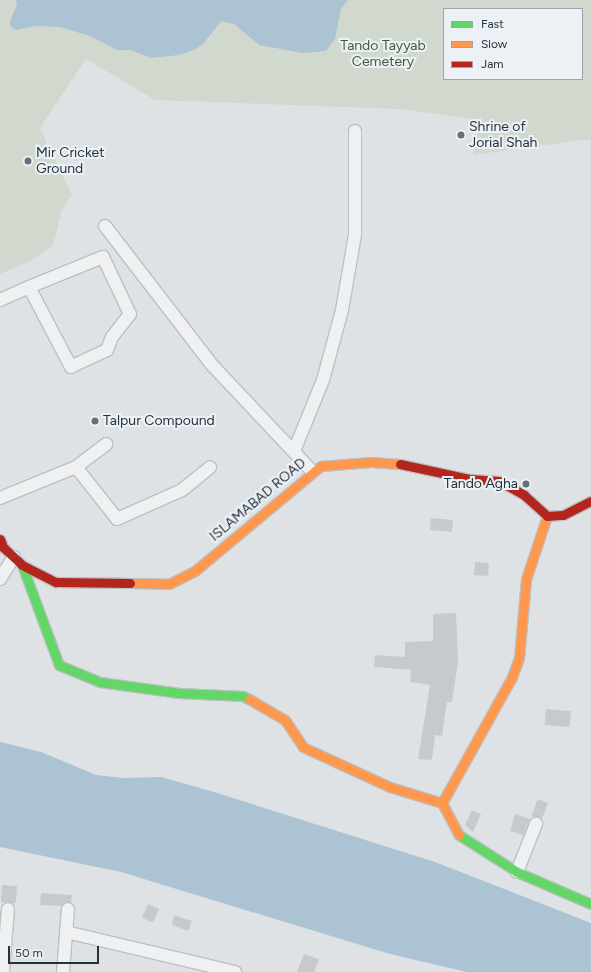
<!DOCTYPE html>
<html>
<head>
<meta charset="utf-8">
<style>
  body { margin:0 }
  #map { position:relative; width:591px; height:972px; overflow:hidden; background:#dfe2e4; font-family:Figtree,sans-serif }
  div>[style] { position:absolute }
  [style*='--x'] { left:calc(var(--x)*1px); top:calc(var(--y)*1px); width:calc(var(--w)*1px); rotate:calc(var(--a)*1deg) }
  .green>* { inset:0; background:#d1d9cf }
  .water>* { inset:0; background:#abc3d2 }
  .building>* { inset:0; background:#c7cacc; transform-origin:0 0 }
  .roads { filter:drop-shadow(1px 0 #bdc0c2) drop-shadow(-1px 0 #bdc0c2) drop-shadow(0 1px #bdc0c2) drop-shadow(0 -1px #bdc0c2) }
  .street>* { height:12px; margin:-6px; padding:0 6px; transform-origin:6px; border-radius:6px; background:#eef0f1 }
  .fast>* { height:9px; margin:-4.5px; padding:0 4.5px; transform-origin:4.5px; border-radius:4.5px; background:#63d668 }
  .slow>* { height:9px; margin:-4.5px; padding:0 4.5px; transform-origin:4.5px; border-radius:4.5px; background:#ff974d }
  .jam>* { height:9px; margin:-4.5px; padding:0 4.5px; transform-origin:4.5px; border-radius:4.5px; background:#b3261e }
  .dots>* { width:11px; height:11px; translate:-50% -50%; box-sizing:border-box; border:2px solid #ecf1f5; border-radius:50% }
  span { translate:-50% -50%; white-space:nowrap; text-align:center; line-height:1.15; -webkit-text-stroke:4px #ecf1f5; paint-order:stroke }
  .park-label { font-size:14px; color:#3f5b32 }
  .poi-label { font-size:14px; color:#25323e }
  .left { translate:0 -50%; text-align:left }
  .right { translate:-100% -50%; text-align:right }
  .street-label { font-size:14px; color:#25323e }
  .legend { position:absolute; left:443px; top:8px; width:140px; height:72px; box-sizing:border-box; background:#ecf1f5; border:1px solid #9ca5ac; margin:0; padding:5px 7px; list-style:none; font-size:12px; color:#25323e }
  .legend li { display:flex; align-items:center; gap:8px; height:20px }
  .legend b { width:20px; border:1px solid #9ca5ac }
  .scale { position:absolute; left:8px; top:946px; width:91px; height:18px; box-sizing:border-box; border:2px solid #25323e; border-top:0; padding-left:5px; font-size:12px; line-height:14px; white-space:nowrap; color:#25323e; -webkit-text-stroke:3px #ecf1f5; paint-order:stroke }
</style>
</head>
<body>
<div id="map">
  <div class="green">
    <div style="clip-path:polygon(evenodd,0 0,591px 0,591px 139px,473px 155px,480px 120px,399px 109px,155px 100px,86px 59px,40px 128px,72px 195px,62px 210px,53px 245px,32px 260px,0 274px,0 0,444px 9px,582px 9px,582px 79px,444px 79px,444px 9px)"></div>
  </div>
  <div class="water">
    <div style="clip-path:polygon(16px 0,348px 0,341px 9px,335px 39px,326px 51px,303px 53px,259px 45px,234px 24px,221px 21px,204px 43px,196px 49px,179px 55px,151px 58px,130px 50px,117px 50px,90px 36px,60px 27px,36px 26px,16px 30px,11px 27px,10px 21px,17px 5px)"></div>
    <div style="clip-path:polygon(0 742px,41px 752px,96px 775px,123px 778px,161px 777px,214px 792px,435px 862px,591px 923px,591px 972px,467px 972px,390px 954px,121px 872px,0 847px)"></div>
  </div>
  <div class="building">
    <div style="left:431px;top:518px;width:22px;height:12px;rotate:5deg"></div>
    <div style="left:475px;top:562px;width:14px;height:13px;rotate:4deg"></div>
    <div style="clip-path:polygon(456px 613px,458px 661px,452px 702px,447px 702px,442px 736px,435px 735px,432px 760px,418px 759px,430px 685px,410px 682px,411px 670px,374px 667px,375px 655px,405px 657px,405px 642px,433px 641px,433px 614px)"></div>
    <div style="left:546px;top:709px;width:25px;height:16px;rotate:5deg"></div>
    <div style="left:538px;top:799px;width:11px;height:18px;rotate:22deg"></div>
    <div style="clip-path:polygon(472px 810px,481px 814px,473px 832px,465px 825px)"></div>
    <div style="clip-path:polygon(515px 814px,530px 819px,523px 835px,510px 831px)"></div>
    <div style="left:2px;top:885px;width:15px;height:17px;rotate:4deg"></div>
    <div style="clip-path:polygon(41px 893px,72px 895px,71px 902px,65px 902px,61px 906px,40px 905px)"></div>
    <div style="left:148px;top:904px;width:12px;height:15px;rotate:24deg"></div>
    <div style="clip-path:polygon(174px 915px,192px 921px,188px 931px,172px 925px)"></div>
    <div style="clip-path:polygon(304px 954px,319px 959px,314px 972px,297px 972px)"></div>
  </div>
  <div class="roads">
    <div class="street">
      <div style="--x:105;--y:226;--w:177;--a:52.4"></div>
      <div style="--x:213;--y:366;--w:144;--a:46.7"></div>
      <div style="--x:0;--y:300;--w:32;--a:-24"></div>
      <div style="--x:29;--y:287;--w:80;--a:-22.1"></div>
      <div style="--x:103;--y:257;--w:63;--a:64.7"></div>
      <div style="--x:130;--y:314;--w:29;--a:128"></div>
      <div style="--x:112;--y:337;--w:14;--a:111"></div>
      <div style="--x:107;--y:350;--w:40;--a:155"></div>
      <div style="--x:71;--y:367;--w:90;--a:-117.7"></div>
      <div style="--x:294;--y:451;--w:77;--a:-67.8"></div>
      <div style="--x:323;--y:380;--w:73;--a:-74.8"></div>
      <div style="--x:342;--y:310;--w:76;--a:-80.2"></div>
      <div style="--x:355;--y:235;--w:104;--a:-90"></div>
      <div style="--x:76;--y:467;--w:66;--a:51.7"></div>
      <div style="--x:117;--y:519;--w:71;--a:-24"></div>
      <div style="--x:182;--y:490;--w:36;--a:-39"></div>
      <div style="--x:0;--y:498;--w:82;--a:-22.2"></div>
      <div style="--x:76;--y:467;--w:38;--a:-37"></div>
      <div style="--x:0;--y:579;--w:26;--a:-58"></div>
      <div style="--x:517;--y:872;--w:52;--a:-68.4"></div>
      <div style="--x:66;--y:932;--w:174;--a:13.3"></div>
      <div style="--x:3;--y:972;--w:63;--a:-85.5"></div>
      <div style="--x:63;--y:972;--w:63;--a:-85.5"></div>
    </div>
    <div class="fast">
      <div style="--x:22;--y:565;--w:107;--a:69.7"></div>
      <div style="--x:59;--y:665;--w:44;--a:22.5"></div>
      <div style="--x:100;--y:682;--w:80;--a:7.9"></div>
      <div style="--x:179;--y:693;--w:64;--a:2.7"></div>
      <div style="--x:243;--y:696;--w:7;--a:27"></div>
      <div style="--x:459;--y:835;--w:69;--a:32.5"></div>
      <div style="--x:517;--y:872;--w:81;--a:23.4"></div>
    </div>
    <div class="slow">
      <div style="--x:130;--y:583;--w:39;--a:1"></div>
      <div style="--x:169;--y:584;--w:30;--a:-27"></div>
      <div style="--x:196;--y:570;--w:163;--a:-39.8"></div>
      <div style="--x:321;--y:466;--w:50;--a:-4.6"></div>
      <div style="--x:371;--y:462;--w:29;--a:4"></div>
      <div style="--x:249;--y:699;--w:42;--a:30.3"></div>
      <div style="--x:285;--y:720;--w:32;--a:56"></div>
      <div style="--x:303;--y:747;--w:96;--a:24.7"></div>
      <div style="--x:390;--y:787;--w:54;--a:17.1"></div>
      <div style="--x:459;--y:835;--w:36;--a:-118"></div>
      <div style="--x:442;--y:803;--w:144;--a:-60.9"></div>
      <div style="--x:512;--y:677;--w:20;--a:-70"></div>
      <div style="--x:519;--y:658;--w:79;--a:-84.9"></div>
      <div style="--x:526;--y:579;--w:66;--a:-71.6"></div>
    </div>
    <div class="jam">
      <div style="--x:400;--y:464;--w:72;--a:12.1"></div>
      <div style="--x:470;--y:479;--w:29;--a:4"></div>
      <div style="--x:499;--y:481;--w:29;--a:29"></div>
      <div style="--x:524;--y:495;--w:31;--a:42"></div>
      <div style="--x:547;--y:516;--w:16;--a:-4"></div>
      <div style="--x:563;--y:515;--w:31;--a:-27"></div>
      <div style="--x:0;--y:539;--w:9;--a:69"></div>
      <div style="--x:3;--y:547;--w:26;--a:43"></div>
      <div style="--x:22;--y:565;--w:38;--a:27"></div>
      <div style="--x:56;--y:582;--w:74;--a:0.8"></div>
    </div>
  </div>
  <div class="dots">
    <div style="left:461px;top:135px;background:#667078"></div>
    <div style="left:28px;top:161px;background:#667078"></div>
    <div style="left:95px;top:421px;background:#667078"></div>
    <div style="left:526px;top:484px;background:#667078"></div>
  </div>
  <div class="park-label">
    <span style="left:383px;top:54px">Tando Tayyab<br>Cemetery</span>
  </div>
  <div class="poi-label">
    <span class="left" style="left:469px;top:135px">Shrine of<br>Jorial Shah</span>
    <span class="left" style="left:36px;top:161px">Mir Cricket<br>Ground</span>
    <span class="left" style="left:103px;top:421px">Talpur Compound</span>
    <span class="right" style="left:518px;top:484px">Tando Agha</span>
  </div>
  <div class="street-label">
    <span style="left:258px;top:500px;rotate:-40deg">ISLAMABAD ROAD</span>
  </div>
  <ul class="legend">
  <li><b style="height:5px;background:#63d668"></b>Fast</li>
  <li><b style="height:5px;background:#ff974d"></b>Slow</li>
  <li><b style="height:5px;background:#b3261e"></b>Jam</li>
  </ul>
  <div class="scale">50 m</div>
</div>
</body>
</html>
